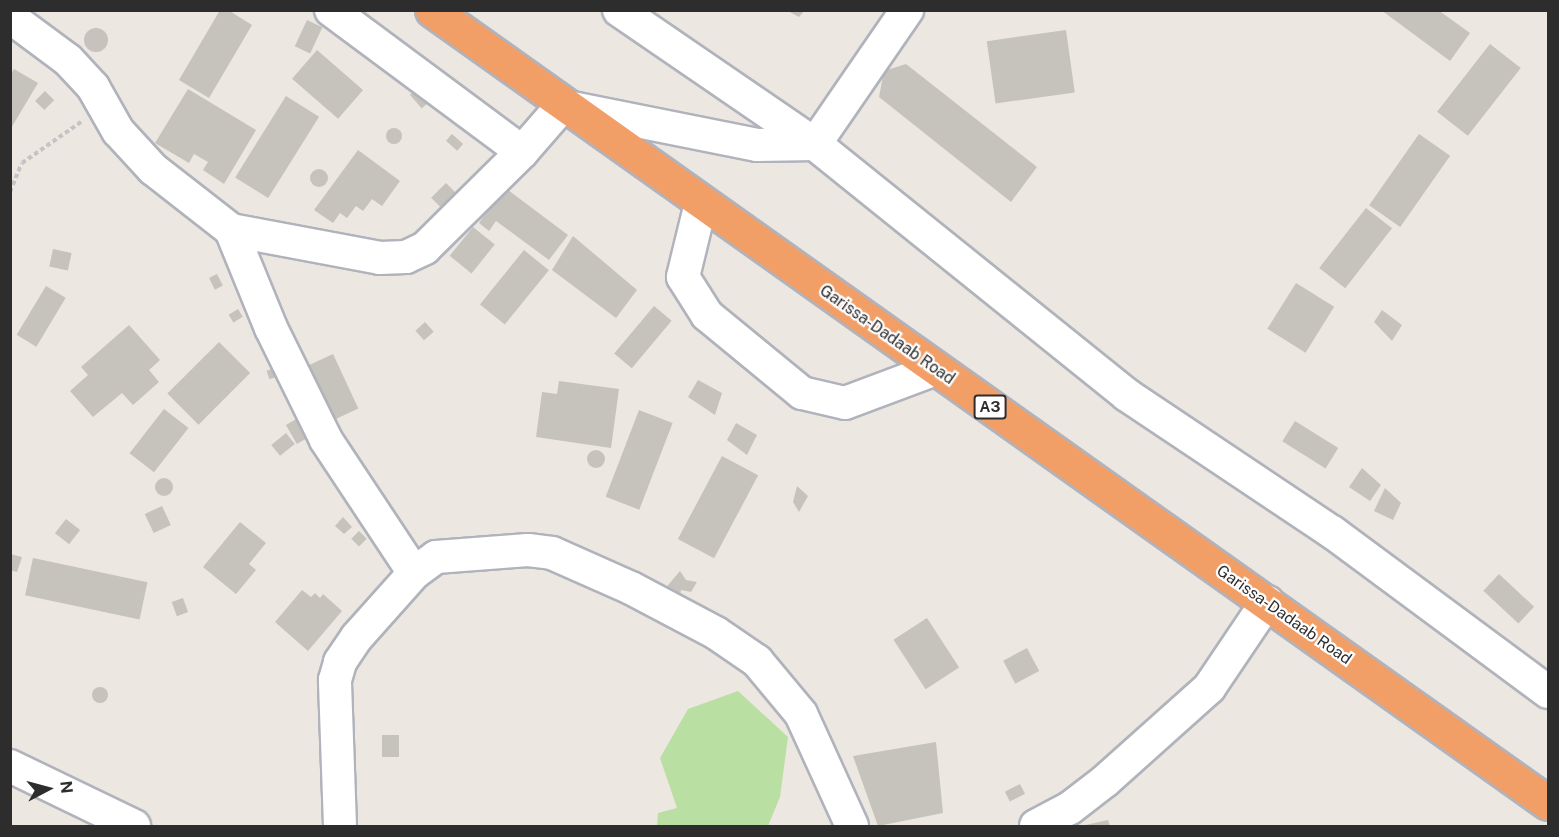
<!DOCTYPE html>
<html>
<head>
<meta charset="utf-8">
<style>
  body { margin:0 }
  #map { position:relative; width:1559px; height:837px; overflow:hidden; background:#ede7e1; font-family:"Public Sans",sans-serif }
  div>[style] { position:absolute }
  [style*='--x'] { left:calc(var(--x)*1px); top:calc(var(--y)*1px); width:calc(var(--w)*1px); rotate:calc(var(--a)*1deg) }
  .green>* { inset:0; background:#b9dfa2 }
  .building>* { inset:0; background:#c6c2bc; transform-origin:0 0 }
  .round { border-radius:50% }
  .path>* { height:4px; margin-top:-2px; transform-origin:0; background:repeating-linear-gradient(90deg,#c4c4c4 0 4.5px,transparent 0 7.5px) }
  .roads { filter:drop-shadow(2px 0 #b1b3bc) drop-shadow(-2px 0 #b1b3bc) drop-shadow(0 2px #b1b3bc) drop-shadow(0 -2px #b1b3bc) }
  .minor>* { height:32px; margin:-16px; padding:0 16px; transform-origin:16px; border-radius:16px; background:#fff }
  .highway>* { height:33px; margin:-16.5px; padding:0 16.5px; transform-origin:16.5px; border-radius:16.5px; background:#f29e67 }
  span { translate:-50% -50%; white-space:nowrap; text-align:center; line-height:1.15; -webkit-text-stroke:4.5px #fff; paint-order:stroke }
  .shield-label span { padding:2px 4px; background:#fff; border:2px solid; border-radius:4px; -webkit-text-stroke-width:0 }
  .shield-label { font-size:15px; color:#2d2d2d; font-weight:700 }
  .street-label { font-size:16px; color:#2d2d2d }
  .frame { position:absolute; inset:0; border:12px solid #2d2d2d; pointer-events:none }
  .north { position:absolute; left:18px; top:759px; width:60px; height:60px; -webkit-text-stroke:4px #fff; paint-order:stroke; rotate:84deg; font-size:16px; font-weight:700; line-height:24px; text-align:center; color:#2d2d2d }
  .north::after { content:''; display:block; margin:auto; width:21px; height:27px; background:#2d2d2d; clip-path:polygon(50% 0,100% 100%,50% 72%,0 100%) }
</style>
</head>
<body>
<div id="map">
  <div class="green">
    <div style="clip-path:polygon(738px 691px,788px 737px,780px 797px,768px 826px,657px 826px,658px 813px,677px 808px,660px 758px,688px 709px)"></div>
  </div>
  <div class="building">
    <div style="clip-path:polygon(220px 10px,228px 10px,252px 25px,209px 98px,179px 80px)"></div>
    <div style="clip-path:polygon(786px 10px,805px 10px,799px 17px)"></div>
    <div style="clip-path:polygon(1381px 10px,1438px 10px,1470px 33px,1450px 61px)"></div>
    <div style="left:307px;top:20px;width:17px;height:29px;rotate:25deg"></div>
    <div class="round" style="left:84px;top:28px;width:24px;height:24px"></div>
    <div style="left:1066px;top:30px;width:63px;height:80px;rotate:82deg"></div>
    <div style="left:1490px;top:44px;width:39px;height:86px;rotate:38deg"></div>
    <div style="left:317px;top:50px;width:61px;height:38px;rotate:41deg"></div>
    <div style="clip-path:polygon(906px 64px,1037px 167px,1011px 202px,879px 97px,884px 71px)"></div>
    <div style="clip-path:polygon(14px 69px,38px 83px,10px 130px,10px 75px)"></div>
    <div style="left:419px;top:87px;width:18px;height:12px;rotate:49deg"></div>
    <div style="clip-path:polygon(188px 89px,256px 130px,224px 184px,203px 170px,208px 162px,194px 154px,189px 163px,155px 143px)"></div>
    <div style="left:45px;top:91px;width:13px;height:14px;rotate:45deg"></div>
    <div style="left:286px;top:96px;width:39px;height:96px;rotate:32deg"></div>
    <div class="round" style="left:386px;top:128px;width:16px;height:16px"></div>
    <div style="left:452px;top:134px;width:15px;height:9px;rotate:42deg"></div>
    <div style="left:1419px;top:134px;width:38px;height:87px;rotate:35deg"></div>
    <div style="clip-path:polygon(358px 150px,400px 181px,382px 206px,372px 199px,363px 211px,356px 206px,347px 218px,340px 213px,333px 223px,314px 210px)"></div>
    <div class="round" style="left:310px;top:169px;width:18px;height:18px"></div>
    <div style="left:446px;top:183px;width:17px;height:21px;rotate:45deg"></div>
    <div style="clip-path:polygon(504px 187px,568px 235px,549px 260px,496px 221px,489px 231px,479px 223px)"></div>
    <div style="left:1366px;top:208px;width:33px;height:76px;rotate:38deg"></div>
    <div style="left:473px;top:227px;width:28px;height:37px;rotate:39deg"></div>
    <div style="clip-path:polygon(573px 236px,637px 290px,616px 318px,552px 270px)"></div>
    <div style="left:53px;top:249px;width:19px;height:18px;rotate:12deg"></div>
    <div style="left:524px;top:250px;width:32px;height:70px;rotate:39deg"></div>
    <div style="left:217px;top:274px;width:13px;height:9px;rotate:63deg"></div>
    <div style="left:1296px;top:283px;width:45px;height:54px;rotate:32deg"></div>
    <div style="left:46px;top:286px;width:23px;height:57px;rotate:31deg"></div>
    <div style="left:654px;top:306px;width:23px;height:62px;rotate:40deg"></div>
    <div style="left:238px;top:309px;width:9px;height:11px;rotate:58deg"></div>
    <div style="clip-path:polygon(1382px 310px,1402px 325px,1392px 341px,1374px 322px)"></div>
    <div style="left:425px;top:322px;width:13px;height:13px;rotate:48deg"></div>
    <div style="clip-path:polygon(129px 325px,160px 360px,149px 370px,159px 382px,133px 405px,122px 393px,93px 417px,70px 391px,88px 375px,81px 367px)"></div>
    <div style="left:219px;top:342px;width:44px;height:73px;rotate:45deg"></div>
    <div style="left:333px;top:354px;width:60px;height:32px;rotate:65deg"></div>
    <div style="left:278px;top:367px;width:9px;height:12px;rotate:72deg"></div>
    <div style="clip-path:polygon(698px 380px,722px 393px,715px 415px,688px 397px)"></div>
    <div style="clip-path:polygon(559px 381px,619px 389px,611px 448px,536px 437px,542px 392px,557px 394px)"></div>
    <div style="left:164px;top:409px;width:31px;height:56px;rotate:38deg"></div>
    <div style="left:639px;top:410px;width:36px;height:93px;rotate:21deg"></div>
    <div style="left:298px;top:418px;width:22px;height:14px;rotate:60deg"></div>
    <div style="left:1295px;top:421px;width:51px;height:24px;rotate:32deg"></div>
    <div style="clip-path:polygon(736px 423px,757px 435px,747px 455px,727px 440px)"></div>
    <div style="left:286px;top:433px;width:14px;height:19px;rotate:51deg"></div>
    <div class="round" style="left:587px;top:450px;width:18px;height:18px"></div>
    <div style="left:722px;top:456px;width:41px;height:94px;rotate:28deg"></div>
    <div style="clip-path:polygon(1362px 468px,1381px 485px,1370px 501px,1349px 487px)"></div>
    <div class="round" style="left:155px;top:478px;width:18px;height:18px"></div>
    <div style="clip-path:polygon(797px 486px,808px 496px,799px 512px,793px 502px)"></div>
    <div style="clip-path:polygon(1385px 488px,1401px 503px,1393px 520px,1374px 511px)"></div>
    <div style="left:162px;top:506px;width:21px;height:19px;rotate:65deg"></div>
    <div style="clip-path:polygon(343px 517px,352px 527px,344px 534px,335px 526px)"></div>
    <div style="left:66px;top:519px;width:18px;height:18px;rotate:38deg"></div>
    <div style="clip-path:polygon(240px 522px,266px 543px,249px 564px,256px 570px,236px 594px,203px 567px)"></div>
    <div style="left:359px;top:531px;width:11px;height:11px;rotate:45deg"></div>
    <div style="clip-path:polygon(10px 554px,22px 557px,17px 572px,10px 570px)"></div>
    <div style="left:33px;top:558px;width:117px;height:38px;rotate:12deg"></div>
    <div style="clip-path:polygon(680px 571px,686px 580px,697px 582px,691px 592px,681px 590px,679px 600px,664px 590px)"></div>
    <div style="left:1499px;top:574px;width:48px;height:23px;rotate:43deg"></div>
    <div style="clip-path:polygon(302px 590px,311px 597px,315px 593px,320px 598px,323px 594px,342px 611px,308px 651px,275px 622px)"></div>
    <div style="left:183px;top:598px;width:15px;height:12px;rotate:70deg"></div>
    <div style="left:927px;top:618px;width:59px;height:40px;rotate:57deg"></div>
    <div style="left:1027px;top:648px;width:26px;height:27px;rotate:62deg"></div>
    <div class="round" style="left:92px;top:687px;width:16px;height:16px"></div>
    <div style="left:382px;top:735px;width:17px;height:22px"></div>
    <div style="clip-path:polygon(936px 742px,943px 813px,878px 826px,853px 756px)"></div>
    <div style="left:1020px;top:784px;width:11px;height:17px;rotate:63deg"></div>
    <div style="clip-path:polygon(1108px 820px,1110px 826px,1081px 826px)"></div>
  </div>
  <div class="path">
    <div style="--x:10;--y:192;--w:31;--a:-68"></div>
    <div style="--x:22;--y:163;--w:72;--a:-34.8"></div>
  </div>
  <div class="roads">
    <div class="minor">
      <div style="--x:331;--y:10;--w:238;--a:36.6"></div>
      <div style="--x:619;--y:10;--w:237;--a:34.4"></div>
      <div style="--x:815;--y:144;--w:400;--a:38.8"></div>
      <div style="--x:1127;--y:395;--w:247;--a:33.8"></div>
      <div style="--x:1332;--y:532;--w:269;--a:36.5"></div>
      <div style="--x:10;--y:17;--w:72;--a:36.6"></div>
      <div style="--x:68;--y:60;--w:37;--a:47"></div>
      <div style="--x:93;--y:87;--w:51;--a:60.4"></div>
      <div style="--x:118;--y:131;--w:52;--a:47.4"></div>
      <div style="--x:153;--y:169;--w:99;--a:38"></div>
      <div style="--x:231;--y:230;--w:152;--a:10.6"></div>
      <div style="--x:380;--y:258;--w:26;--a:-2"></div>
      <div style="--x:406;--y:257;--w:21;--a:-25"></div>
      <div style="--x:425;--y:248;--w:136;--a:-44.7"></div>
      <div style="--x:522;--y:152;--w:61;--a:-49"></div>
      <div style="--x:562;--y:106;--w:199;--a:11.3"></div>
      <div style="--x:757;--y:145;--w:58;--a:-1"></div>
      <div style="--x:815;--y:144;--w:163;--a:-55.5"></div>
      <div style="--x:701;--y:203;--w:76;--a:103.7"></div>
      <div style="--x:683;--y:277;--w:45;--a:57.7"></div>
      <div style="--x:707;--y:315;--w:123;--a:39.4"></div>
      <div style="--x:802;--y:393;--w:44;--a:13.1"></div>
      <div style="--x:845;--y:403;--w:97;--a:-20.5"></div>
      <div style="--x:231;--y:230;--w:106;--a:67.8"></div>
      <div style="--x:271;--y:328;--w:125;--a:63.8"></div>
      <div style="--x:326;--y:440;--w:159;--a:56.5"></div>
      <div style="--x:10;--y:766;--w:138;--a:25.8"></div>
      <div style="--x:340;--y:826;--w:146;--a:-92"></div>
      <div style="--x:335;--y:680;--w:19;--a:-74"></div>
      <div style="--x:340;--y:662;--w:30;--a:-56"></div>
      <div style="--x:357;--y:637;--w:86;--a:-48.3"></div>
      <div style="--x:414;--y:573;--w:27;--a:-36"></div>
      <div style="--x:436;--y:557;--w:92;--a:-4.4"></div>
      <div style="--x:528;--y:550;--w:24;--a:7"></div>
      <div style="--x:552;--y:553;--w:86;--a:23.9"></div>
      <div style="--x:631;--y:588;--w:96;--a:27.9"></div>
      <div style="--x:716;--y:633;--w:50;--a:34.3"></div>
      <div style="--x:757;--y:661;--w:69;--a:50.3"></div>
      <div style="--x:801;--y:714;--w:123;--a:65.5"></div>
      <div style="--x:1036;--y:826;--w:38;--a:-28"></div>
      <div style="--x:1070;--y:808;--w:44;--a:-37.6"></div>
      <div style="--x:1105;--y:781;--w:140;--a:-41.8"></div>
      <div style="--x:1209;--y:688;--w:104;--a:-56"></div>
    </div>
    <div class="highway">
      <div style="--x:432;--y:10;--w:1369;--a:35.4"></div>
    </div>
  </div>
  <div class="shield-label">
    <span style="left:990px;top:407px">A3</span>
  </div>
  <div class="street-label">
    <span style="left:887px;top:335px;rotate:35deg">Garissa-Dadaab Road</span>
    <span style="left:1284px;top:615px;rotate:35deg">Garissa-Dadaab Road</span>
  </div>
  <div class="frame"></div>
  <div class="north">N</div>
</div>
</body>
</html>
